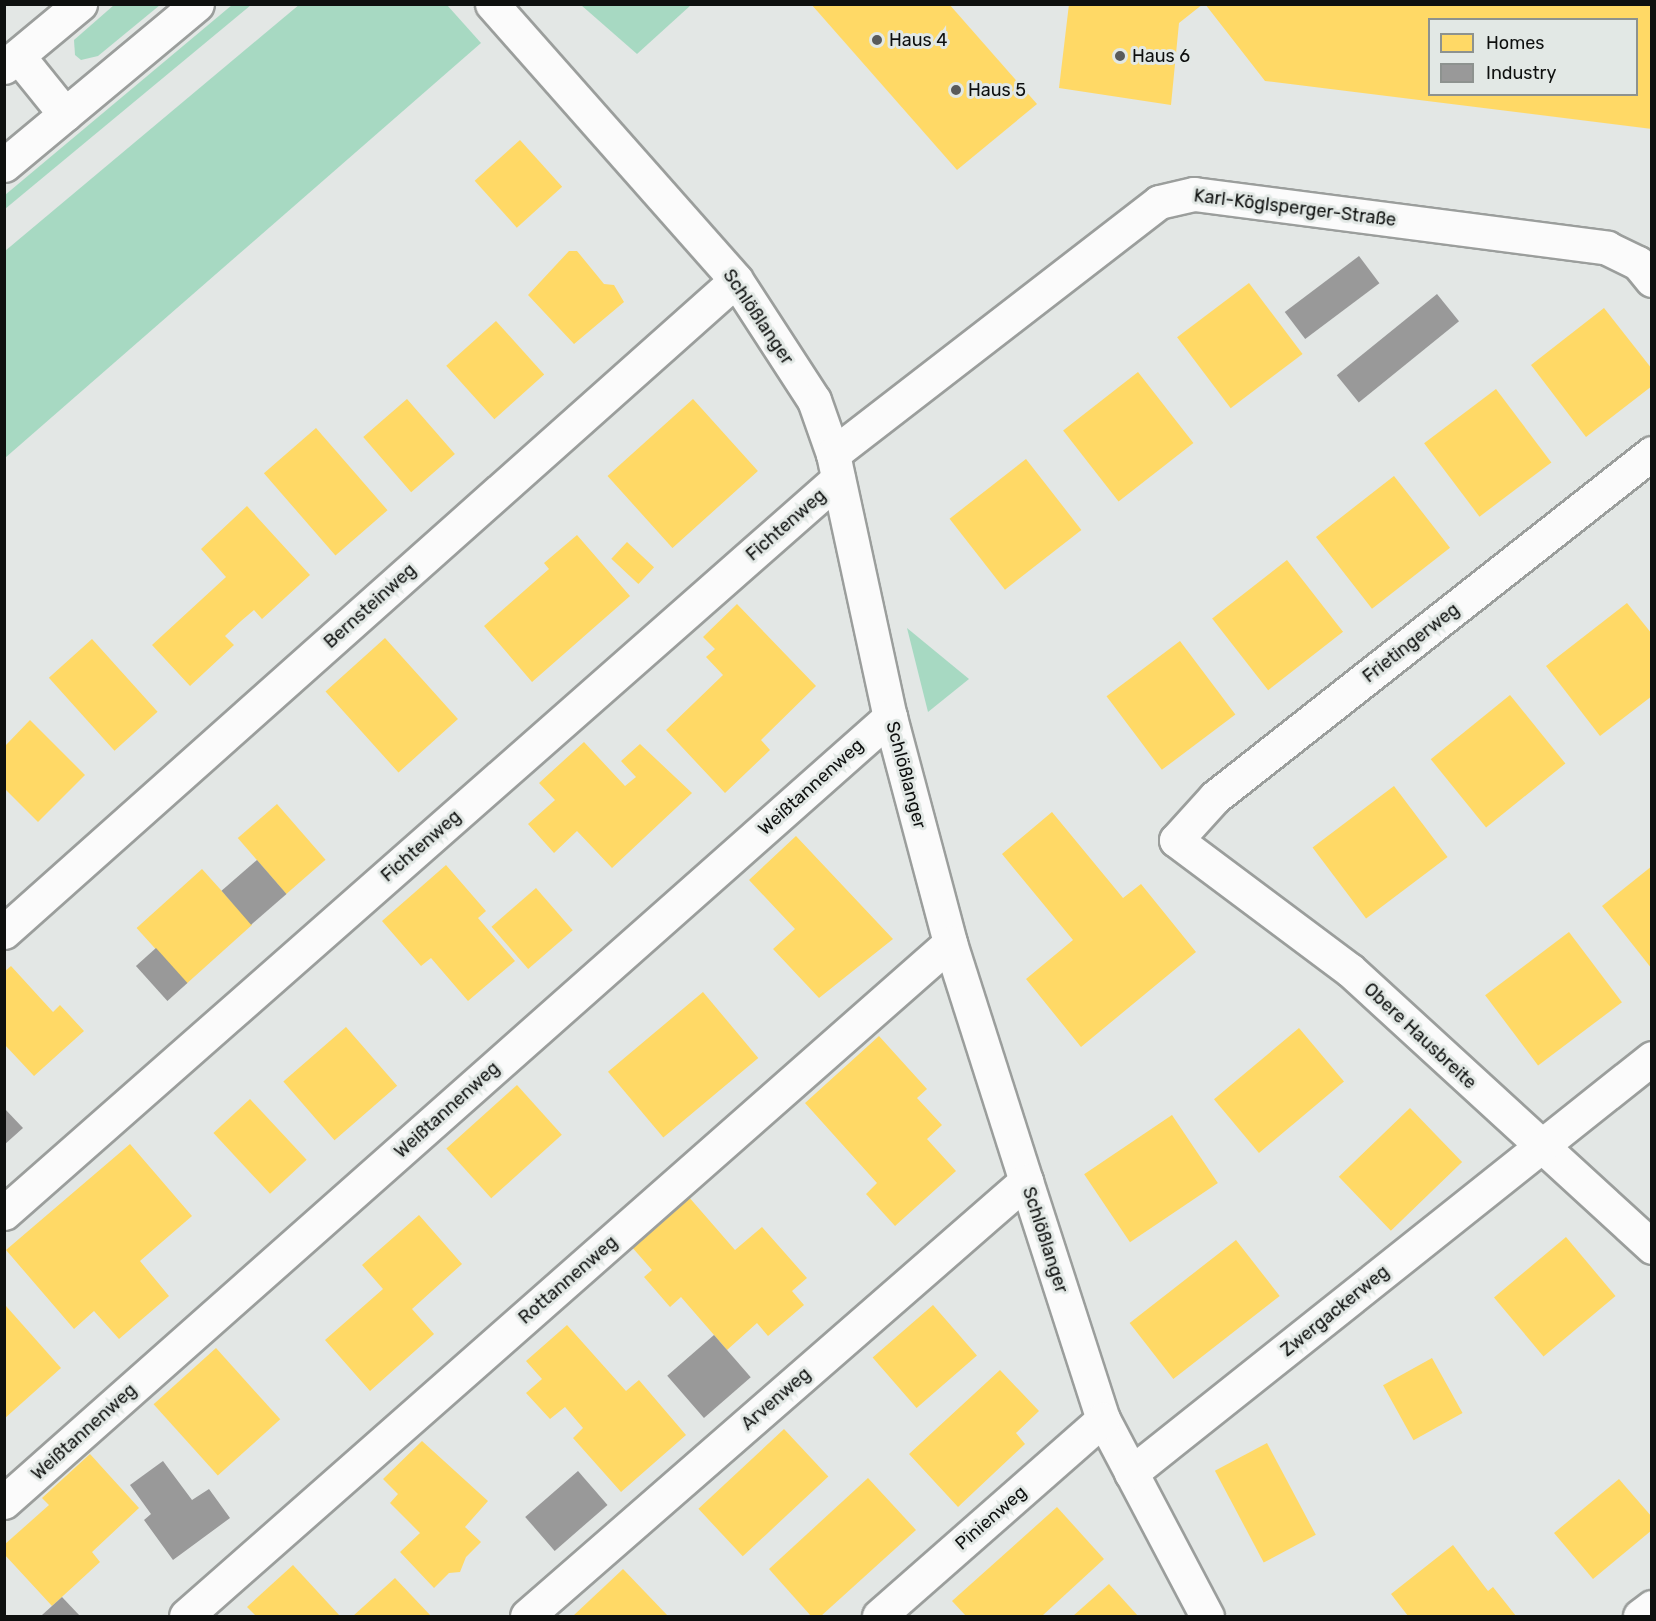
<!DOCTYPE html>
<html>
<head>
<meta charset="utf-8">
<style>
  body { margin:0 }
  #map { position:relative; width:1656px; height:1621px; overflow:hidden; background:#e3e7e5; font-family:Rubik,sans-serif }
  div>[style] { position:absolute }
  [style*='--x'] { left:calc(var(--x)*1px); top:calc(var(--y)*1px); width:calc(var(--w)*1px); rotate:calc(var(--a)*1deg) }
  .green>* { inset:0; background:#a7d9c2 }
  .homes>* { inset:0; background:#ffd966; transform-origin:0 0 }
  .industry>* { inset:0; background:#999; transform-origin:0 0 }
  .roads { filter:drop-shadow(2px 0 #9b9e9c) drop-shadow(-2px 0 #9b9e9c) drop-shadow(0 2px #9b9e9c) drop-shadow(0 -2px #9b9e9c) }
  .minor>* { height:33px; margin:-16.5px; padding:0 16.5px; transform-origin:16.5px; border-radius:16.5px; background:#fbfbfb }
  .secondary>* { height:33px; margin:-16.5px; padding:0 16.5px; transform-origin:16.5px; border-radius:16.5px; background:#fbfbfb }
  .dots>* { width:16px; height:16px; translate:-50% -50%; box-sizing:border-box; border:3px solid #e2e8e5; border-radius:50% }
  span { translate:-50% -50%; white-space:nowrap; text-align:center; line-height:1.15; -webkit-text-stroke:6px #e2e8e5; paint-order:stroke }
  .poi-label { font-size:18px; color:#0e100f }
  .left { translate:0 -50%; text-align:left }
  .street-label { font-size:18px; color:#0e100f }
  .frame { position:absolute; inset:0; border:6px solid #0e100f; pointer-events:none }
  .legend { position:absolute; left:1428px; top:18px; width:210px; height:78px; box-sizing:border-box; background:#e2e8e5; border:2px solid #8d928f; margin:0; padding:8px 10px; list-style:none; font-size:18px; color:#0e100f }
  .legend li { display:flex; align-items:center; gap:12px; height:30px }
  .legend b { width:30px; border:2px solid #8d928f }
</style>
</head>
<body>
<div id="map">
  <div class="green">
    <div style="clip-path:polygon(300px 4px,447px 5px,481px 43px,5px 458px,5px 251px)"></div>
    <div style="clip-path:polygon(114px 5px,160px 5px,98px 56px,81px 60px,75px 55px,74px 40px)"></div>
    <div style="clip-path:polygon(232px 5px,251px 5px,5px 209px,5px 195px)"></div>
    <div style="clip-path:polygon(581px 5px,691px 5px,637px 54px)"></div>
    <div style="clip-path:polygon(907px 628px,969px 679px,928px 712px)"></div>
  </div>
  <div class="homes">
    <div style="clip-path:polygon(811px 4px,949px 4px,1037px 104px,957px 170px)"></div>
    <div style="clip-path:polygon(1069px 4px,1203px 4px,1179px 23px,1171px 105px,1059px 88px)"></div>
    <div style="clip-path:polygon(evenodd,1205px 4px,1652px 4px,1652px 129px,1265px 81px,1205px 4px,1430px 20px,1636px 20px,1636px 94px,1430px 94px,1430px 20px)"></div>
    <div style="left:520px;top:140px;width:63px;height:61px;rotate:48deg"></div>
    <div style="clip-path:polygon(569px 251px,577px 251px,604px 284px,614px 285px,624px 302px,574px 344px,528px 295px)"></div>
    <div style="left:1249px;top:283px;width:89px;height:90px;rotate:53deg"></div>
    <div style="clip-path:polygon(1604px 308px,1652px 369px,1652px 386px,1586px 437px,1531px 365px)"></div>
    <div style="left:496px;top:321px;width:72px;height:67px;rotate:48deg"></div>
    <div style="left:1138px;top:372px;width:90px;height:95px;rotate:52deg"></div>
    <div style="left:1496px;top:389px;width:92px;height:90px;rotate:53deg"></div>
    <div style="left:407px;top:399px;width:73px;height:58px;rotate:49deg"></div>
    <div style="left:693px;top:399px;width:97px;height:115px;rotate:48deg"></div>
    <div style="left:316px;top:428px;width:109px;height:69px;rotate:49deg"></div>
    <div style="left:1026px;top:459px;width:90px;height:97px;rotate:52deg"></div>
    <div style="left:1394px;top:476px;width:91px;height:99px;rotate:52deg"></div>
    <div style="clip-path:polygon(247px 506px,310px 575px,262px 619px,254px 610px,241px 621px,225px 636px,234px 645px,190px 686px,152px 645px,226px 577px,201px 549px)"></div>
    <div style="clip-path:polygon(577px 535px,630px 596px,532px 682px,484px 626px,549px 569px,544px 563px)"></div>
    <div style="left:627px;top:542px;width:37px;height:23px;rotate:43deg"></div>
    <div style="left:1287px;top:560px;width:91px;height:95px;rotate:52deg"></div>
    <div style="clip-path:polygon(1627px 603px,1652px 634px,1652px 696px,1600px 736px,1546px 666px)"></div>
    <div style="clip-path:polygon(737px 604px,816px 686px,761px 740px,770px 750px,725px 793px,666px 730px,723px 675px,706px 657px,715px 649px,703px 637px)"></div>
    <div style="left:385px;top:638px;width:109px;height:80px;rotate:48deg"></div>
    <div style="left:92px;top:639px;width:98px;height:58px;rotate:48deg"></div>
    <div style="left:1180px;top:641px;width:92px;height:92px;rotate:53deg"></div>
    <div style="left:1510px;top:695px;width:88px;height:102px;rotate:51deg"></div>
    <div style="clip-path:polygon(30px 720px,85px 775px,38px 822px,5px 789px,5px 746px)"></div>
    <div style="clip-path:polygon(584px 742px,625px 786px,636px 777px,621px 761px,640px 744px,692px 793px,612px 868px,577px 831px,554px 853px,528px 824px,555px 800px,539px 783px)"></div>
    <div style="left:1394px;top:786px;width:89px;height:102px;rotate:53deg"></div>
    <div style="left:277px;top:804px;width:74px;height:52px;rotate:49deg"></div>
    <div style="clip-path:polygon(1052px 812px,1123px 898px,1141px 884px,1196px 952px,1081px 1047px,1026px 979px,1073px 940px,1002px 854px)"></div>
    <div style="clip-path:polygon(796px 836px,893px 939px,819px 998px,773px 949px,795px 929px,749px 880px)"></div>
    <div style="clip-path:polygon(446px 865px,486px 911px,478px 918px,515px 961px,468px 1001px,431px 958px,421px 966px,382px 921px)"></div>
    <div style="clip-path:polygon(1652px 866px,1652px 969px,1602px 906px)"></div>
    <div style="left:202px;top:869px;width:75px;height:88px;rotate:48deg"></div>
    <div style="left:536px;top:888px;width:56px;height:59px;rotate:49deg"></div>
    <div style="left:1569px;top:932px;width:88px;height:105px;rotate:53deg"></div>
    <div style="clip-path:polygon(11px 966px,53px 1012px,60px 1005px,84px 1031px,34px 1076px,4px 1044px,4px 972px)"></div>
    <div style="left:703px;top:992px;width:86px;height:124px;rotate:50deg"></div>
    <div style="left:346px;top:1027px;width:78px;height:83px;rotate:49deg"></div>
    <div style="left:1299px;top:1028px;width:70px;height:111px;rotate:50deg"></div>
    <div style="clip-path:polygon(879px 1036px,927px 1089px,917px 1098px,942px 1125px,927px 1139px,956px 1171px,895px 1226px,866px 1194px,877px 1183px,805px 1103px)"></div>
    <div style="left:517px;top:1085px;width:67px;height:95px;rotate:48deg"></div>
    <div style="left:250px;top:1099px;width:83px;height:50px;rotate:47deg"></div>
    <div style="left:1410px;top:1108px;width:75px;height:99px;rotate:46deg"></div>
    <div style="left:1172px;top:1115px;width:82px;height:106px;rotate:56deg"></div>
    <div style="clip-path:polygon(130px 1144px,192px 1216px,140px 1261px,169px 1296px,119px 1339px,94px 1311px,74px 1329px,6px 1250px)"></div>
    <div style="clip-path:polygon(688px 1196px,735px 1250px,762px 1227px,807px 1278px,792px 1291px,804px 1305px,768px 1336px,757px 1323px,727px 1350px,681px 1297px,670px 1307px,644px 1277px,652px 1270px,631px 1246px)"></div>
    <div style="clip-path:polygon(419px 1215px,462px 1264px,412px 1309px,434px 1334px,370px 1391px,325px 1340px,383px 1289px,362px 1265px)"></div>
    <div style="left:1566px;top:1237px;width:77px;height:94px;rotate:50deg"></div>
    <div style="left:1236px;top:1240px;width:71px;height:135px;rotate:52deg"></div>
    <div style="left:933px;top:1305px;width:67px;height:80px;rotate:49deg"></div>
    <div style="clip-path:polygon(6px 1306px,61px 1368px,4px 1419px,4px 1307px)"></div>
    <div style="clip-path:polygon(567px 1325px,626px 1391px,639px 1380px,686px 1435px,621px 1492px,573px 1438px,583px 1428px,565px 1407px,550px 1419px,526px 1393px,542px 1379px,526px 1361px)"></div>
    <div style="left:216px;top:1348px;width:96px;height:84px;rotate:48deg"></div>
    <div style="left:1432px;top:1358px;width:63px;height:56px;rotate:61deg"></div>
    <div style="clip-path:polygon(1000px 1370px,1039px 1411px,1016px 1433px,1025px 1444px,958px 1507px,909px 1454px)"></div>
    <div style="left:784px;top:1429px;width:65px;height:117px;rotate:47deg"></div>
    <div style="clip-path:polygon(422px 1441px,488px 1501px,465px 1527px,481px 1542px,466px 1557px,460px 1572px,449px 1573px,434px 1588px,400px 1552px,420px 1533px,390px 1503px,398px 1494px,383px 1479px)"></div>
    <div style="left:1267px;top:1443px;width:104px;height:59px;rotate:62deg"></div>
    <div style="clip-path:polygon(90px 1454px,139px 1508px,92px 1552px,100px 1562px,52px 1606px,4px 1554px,4px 1545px,49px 1505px,42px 1498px)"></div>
    <div style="clip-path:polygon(868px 1478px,916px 1530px,821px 1616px,811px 1616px,769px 1569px)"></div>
    <div style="clip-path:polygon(1619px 1479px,1652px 1517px,1652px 1530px,1593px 1579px,1554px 1533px)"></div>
    <div style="clip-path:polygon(1057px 1507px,1104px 1559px,1042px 1616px,966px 1616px,952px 1601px)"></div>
    <div style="clip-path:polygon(1453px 1545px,1488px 1591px,1493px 1587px,1516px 1616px,1408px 1616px,1391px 1594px)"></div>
    <div style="clip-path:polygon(293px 1565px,340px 1616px,256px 1616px,247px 1607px)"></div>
    <div style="clip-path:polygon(623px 1569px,668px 1616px,573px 1616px)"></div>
    <div style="clip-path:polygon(395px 1578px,431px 1616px,353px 1616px)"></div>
    <div style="clip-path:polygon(1109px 1584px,1138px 1616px,1073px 1616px)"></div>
  </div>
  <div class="industry">
    <div style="left:1359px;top:256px;width:34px;height:93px;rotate:53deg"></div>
    <div style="left:1437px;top:294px;width:35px;height:129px;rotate:51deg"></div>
    <div style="left:257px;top:860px;width:45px;height:47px;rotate:49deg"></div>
    <div style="left:156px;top:948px;width:47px;height:27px;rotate:48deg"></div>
    <div style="clip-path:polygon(4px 1108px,23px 1128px,4px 1145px)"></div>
    <div style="left:714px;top:1335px;width:56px;height:62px;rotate:49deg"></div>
    <div style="clip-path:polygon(163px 1461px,192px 1500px,209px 1489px,230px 1518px,173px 1560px,144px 1520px,151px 1514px,130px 1485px)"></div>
    <div style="left:578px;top:1471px;width:45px;height:70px;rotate:49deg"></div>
    <div style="clip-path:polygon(62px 1597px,80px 1616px,44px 1616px,42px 1615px)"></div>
  </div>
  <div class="roads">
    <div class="minor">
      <div style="--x:492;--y:4;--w:368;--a:48.5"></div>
      <div style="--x:736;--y:280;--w:143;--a:57"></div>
      <div style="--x:814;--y:400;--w:57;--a:70.6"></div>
      <div style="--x:833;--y:454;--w:269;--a:77.8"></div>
      <div style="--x:890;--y:717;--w:234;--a:75.1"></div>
      <div style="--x:950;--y:943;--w:250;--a:72.3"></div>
      <div style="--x:1026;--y:1181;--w:250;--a:72.1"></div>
      <div style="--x:1103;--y:1419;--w:223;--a:62.2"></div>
      <div style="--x:1652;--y:453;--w:556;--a:141.79"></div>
      <div style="--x:1215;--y:797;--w:58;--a:132.2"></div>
      <div style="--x:1176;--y:840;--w:217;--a:36.8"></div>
      <div style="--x:1350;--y:970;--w:410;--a:42.5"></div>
      <div style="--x:833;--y:454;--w:412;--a:-37.7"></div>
      <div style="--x:1159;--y:202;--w:36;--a:-13"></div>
      <div style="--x:1194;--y:194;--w:417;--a:7.4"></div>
      <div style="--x:1607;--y:248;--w:34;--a:26"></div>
      <div style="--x:1638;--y:263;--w:22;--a:51"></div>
      <div style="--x:4;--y:932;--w:980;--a:-41.69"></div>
      <div style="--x:4;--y:1213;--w:1111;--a:-41.35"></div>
      <div style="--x:1131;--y:1473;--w:666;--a:-38.54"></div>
      <div style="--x:4;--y:1502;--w:1184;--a:-41.54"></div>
      <div style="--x:186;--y:1616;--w:1018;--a:-41.38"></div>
      <div style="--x:527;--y:1616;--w:662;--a:-41.08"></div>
      <div style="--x:879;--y:1616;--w:298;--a:-41.3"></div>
      <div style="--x:1640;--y:1616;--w:15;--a:-37"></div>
    </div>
    <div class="secondary">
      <div style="--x:18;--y:56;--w:75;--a:51"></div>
      <div style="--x:4;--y:67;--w:99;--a:-39.7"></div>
      <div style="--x:4;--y:165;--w:251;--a:-39.8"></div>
    </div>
  </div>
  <div class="dots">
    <div style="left:877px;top:40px;background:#595b5a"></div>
    <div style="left:1120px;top:56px;background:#595b5a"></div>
    <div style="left:956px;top:90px;background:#595b5a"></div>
  </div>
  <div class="poi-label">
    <span class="left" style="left:889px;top:40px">Haus 4</span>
    <span class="left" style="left:1132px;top:56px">Haus 6</span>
    <span class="left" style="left:968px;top:90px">Haus 5</span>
  </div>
  <div class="street-label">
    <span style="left:1295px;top:208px;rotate:7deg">Karl-Köglsperger-Straße</span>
    <span style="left:758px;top:317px;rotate:56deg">Schlößlanger</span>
    <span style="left:786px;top:525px;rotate:-41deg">Fichtenweg</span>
    <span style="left:370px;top:606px;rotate:-42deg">Bernsteinweg</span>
    <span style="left:1411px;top:643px;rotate:-38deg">Frietingerweg</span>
    <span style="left:906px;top:775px;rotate:75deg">Schlößlanger</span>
    <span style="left:811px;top:787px;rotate:-42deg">Weißtannenweg</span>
    <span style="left:421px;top:846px;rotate:-41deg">Fichtenweg</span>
    <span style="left:1420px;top:1036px;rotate:43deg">Obere Hausbreite</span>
    <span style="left:447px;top:1110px;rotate:-42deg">Weißtannenweg</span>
    <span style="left:1045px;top:1240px;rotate:72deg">Schlößlanger</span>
    <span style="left:568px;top:1280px;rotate:-41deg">Rottannenweg</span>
    <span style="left:1335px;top:1311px;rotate:-39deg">Zwergackerweg</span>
    <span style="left:776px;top:1399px;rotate:-41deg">Arvenweg</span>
    <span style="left:84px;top:1432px;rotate:-42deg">Weißtannenweg</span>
    <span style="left:991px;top:1518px;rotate:-41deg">Pinienweg</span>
  </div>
  <div class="frame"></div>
  <ul class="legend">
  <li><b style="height:16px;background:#ffd966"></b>Homes</li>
  <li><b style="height:16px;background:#999"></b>Industry</li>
  </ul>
</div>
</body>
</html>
